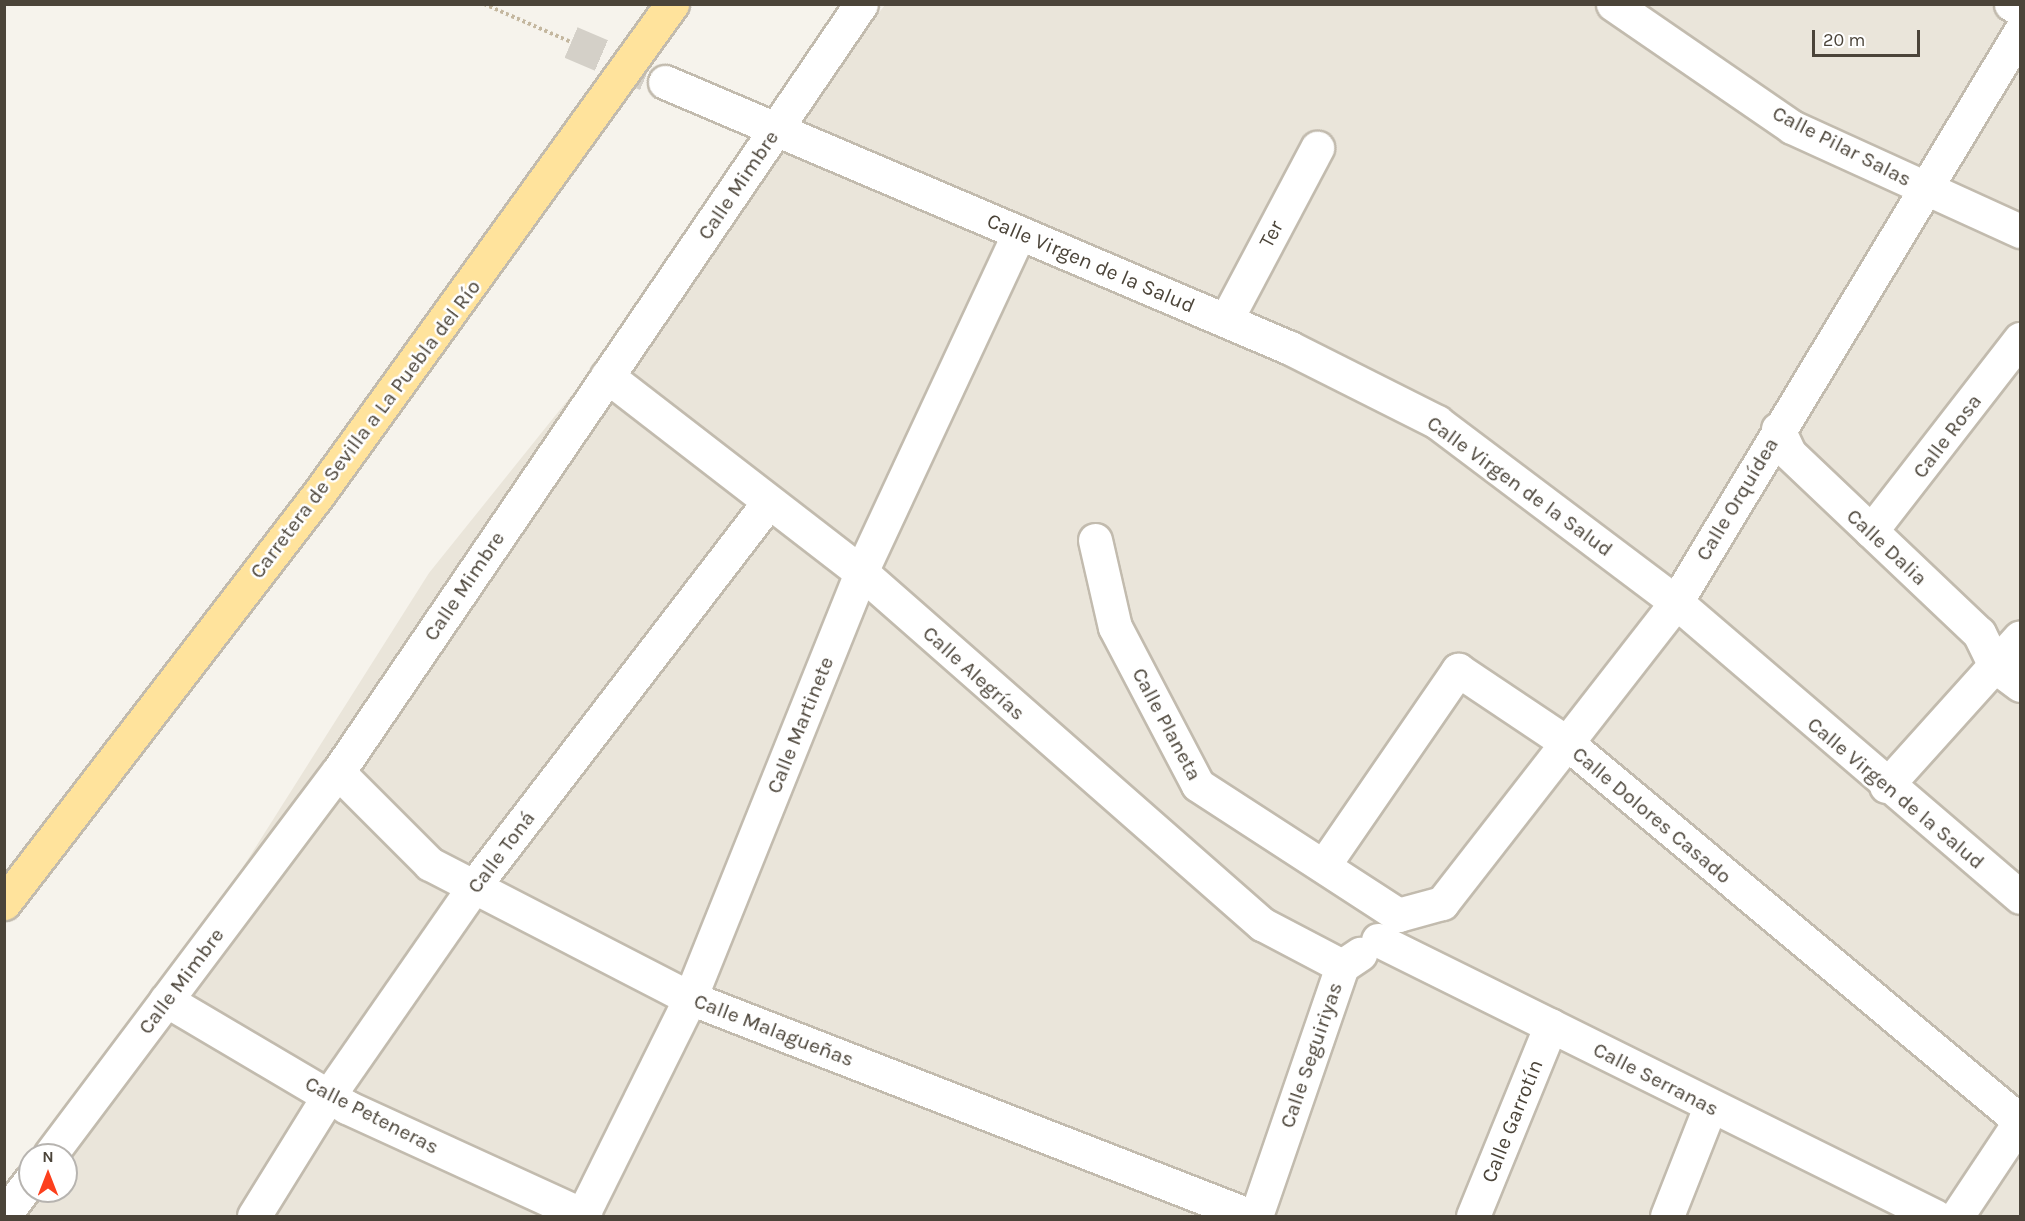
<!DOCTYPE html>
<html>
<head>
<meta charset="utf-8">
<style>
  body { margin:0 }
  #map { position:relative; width:2025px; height:1221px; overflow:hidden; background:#f6f3ec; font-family:Karla,sans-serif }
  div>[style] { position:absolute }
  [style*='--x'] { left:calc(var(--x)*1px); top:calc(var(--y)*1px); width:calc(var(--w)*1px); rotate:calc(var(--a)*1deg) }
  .residential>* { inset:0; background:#eae5da }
  .minor-tunnel>* { height:33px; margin-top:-16.5px; transform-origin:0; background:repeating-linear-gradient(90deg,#d4d0c8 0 33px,transparent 0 49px) }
  .path>* { height:4px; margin-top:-2px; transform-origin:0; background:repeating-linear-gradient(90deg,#c4b79f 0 3px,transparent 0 6px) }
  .roads { filter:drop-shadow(2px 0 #c2bbae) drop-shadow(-2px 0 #c2bbae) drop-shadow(0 2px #c2bbae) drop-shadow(0 -2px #c2bbae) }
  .minor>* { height:33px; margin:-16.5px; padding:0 16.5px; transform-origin:16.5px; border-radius:16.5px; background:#fff }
  .major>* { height:33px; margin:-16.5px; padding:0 16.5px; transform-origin:16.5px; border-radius:16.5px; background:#ffe39c }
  span { translate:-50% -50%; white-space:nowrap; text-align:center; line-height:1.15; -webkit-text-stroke:5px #fff; paint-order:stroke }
  .street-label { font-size:21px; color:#4b4439 }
  .frame { position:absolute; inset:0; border:6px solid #4b4439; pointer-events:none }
  .north { position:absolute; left:18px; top:1143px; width:60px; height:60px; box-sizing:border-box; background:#fff; border:2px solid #b7b4b0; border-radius:50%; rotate:0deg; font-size:16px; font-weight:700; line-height:24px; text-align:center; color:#4b4439 }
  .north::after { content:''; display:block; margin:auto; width:21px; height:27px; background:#fc3f1d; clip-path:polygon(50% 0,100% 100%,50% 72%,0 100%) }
  .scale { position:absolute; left:1812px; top:30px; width:108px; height:27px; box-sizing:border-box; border:3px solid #4b4439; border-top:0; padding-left:8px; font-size:18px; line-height:21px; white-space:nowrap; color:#4b4439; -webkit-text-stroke:4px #fff; paint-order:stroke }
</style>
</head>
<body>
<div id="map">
  <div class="residential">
    <div style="clip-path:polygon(885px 5px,2020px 5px,2020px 1216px,22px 1216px,38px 1191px,66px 1191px,66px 1155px,61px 1155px,429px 573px)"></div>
  </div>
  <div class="minor-tunnel">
    <div style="--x:571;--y:42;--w:102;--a:23.1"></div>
  </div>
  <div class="path">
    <div style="--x:484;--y:4;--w:95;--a:23.6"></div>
  </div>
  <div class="roads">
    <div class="minor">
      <div style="--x:1613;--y:4;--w:217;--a:34.5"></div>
      <div style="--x:1792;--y:127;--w:251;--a:24.5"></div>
      <div style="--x:2011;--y:4;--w:10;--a:29"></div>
      <div style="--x:665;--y:82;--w:679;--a:23.05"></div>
      <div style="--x:1290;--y:348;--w:165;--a:26.7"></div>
      <div style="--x:1437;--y:422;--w:299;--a:37"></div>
      <div style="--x:1676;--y:602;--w:453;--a:40.6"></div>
      <div style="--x:1226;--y:320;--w:195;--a:-62.1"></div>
      <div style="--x:607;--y:376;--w:321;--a:37.7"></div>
      <div style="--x:861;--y:572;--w:534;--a:41.28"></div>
      <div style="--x:1262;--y:924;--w:90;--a:27.7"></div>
      <div style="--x:1778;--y:429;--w:26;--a:65"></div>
      <div style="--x:1789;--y:453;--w:262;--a:43.5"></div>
      <div style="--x:1979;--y:633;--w:37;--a:64"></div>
      <div style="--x:1995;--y:666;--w:31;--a:37"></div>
      <div style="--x:1871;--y:531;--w:243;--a:-52.2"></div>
      <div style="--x:1095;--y:540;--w:89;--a:77.1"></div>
      <div style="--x:1115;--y:627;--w:178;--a:62.3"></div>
      <div style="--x:1198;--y:785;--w:239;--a:33"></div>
      <div style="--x:338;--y:772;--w:130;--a:45"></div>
      <div style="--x:430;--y:864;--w:292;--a:27.3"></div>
      <div style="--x:690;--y:998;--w:602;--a:21.24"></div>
      <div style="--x:1886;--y:786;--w:200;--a:-48"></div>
      <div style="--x:1324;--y:865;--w:237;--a:-55.5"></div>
      <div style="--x:1458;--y:670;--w:131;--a:33.8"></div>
      <div style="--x:1567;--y:743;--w:590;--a:39.84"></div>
      <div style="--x:1398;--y:915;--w:46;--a:-15.3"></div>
      <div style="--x:1442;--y:903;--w:381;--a:-52.1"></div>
      <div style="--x:1676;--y:602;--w:666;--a:-58.89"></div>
      <div style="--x:1378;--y:940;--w:622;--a:26.36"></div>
      <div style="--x:166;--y:1000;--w:210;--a:30.6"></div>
      <div style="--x:347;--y:1107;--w:262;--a:24.6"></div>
      <div style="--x:50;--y:1155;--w:479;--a:-53.1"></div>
      <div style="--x:338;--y:772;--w:929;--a:-55.75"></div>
      <div style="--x:4;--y:1215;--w:43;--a:-52.6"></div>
      <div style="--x:254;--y:1216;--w:142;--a:-58.2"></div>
      <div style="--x:329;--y:1095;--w:254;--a:-55.2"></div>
      <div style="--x:474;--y:886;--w:483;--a:-52.5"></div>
      <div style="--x:582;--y:1216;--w:243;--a:-63.6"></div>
      <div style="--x:690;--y:998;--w:459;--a:-68.1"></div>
      <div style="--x:861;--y:572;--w:374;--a:-65"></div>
      <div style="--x:1256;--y:1216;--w:264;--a:-71"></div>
      <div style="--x:1342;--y:966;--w:22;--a:-34"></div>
      <div style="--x:1473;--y:1216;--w:206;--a:-67.8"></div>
      <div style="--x:1667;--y:1216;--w:117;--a:-68.5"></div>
      <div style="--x:1957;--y:1216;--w:114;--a:-56.4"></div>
    </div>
    <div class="major">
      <div style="--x:4;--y:903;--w:518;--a:-52.44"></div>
      <div style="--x:320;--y:492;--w:602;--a:-54.2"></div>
    </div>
  </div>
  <div class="street-label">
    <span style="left:1842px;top:146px;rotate:27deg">Calle Pilar Salas</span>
    <span style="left:738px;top:185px;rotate:-56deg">Calle Mimbre</span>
    <span style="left:1271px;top:234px;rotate:-62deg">Ter</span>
    <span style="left:1091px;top:263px;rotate:23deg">Calle Virgen de la Salud</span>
    <span style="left:365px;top:429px;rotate:-53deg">Carretera de Sevilla a La Puebla del Río</span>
    <span style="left:1947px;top:436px;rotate:-53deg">Calle Rosa</span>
    <span style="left:1520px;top:486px;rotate:36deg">Calle Virgen de la Salud</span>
    <span style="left:1737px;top:499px;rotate:-59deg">Calle Orquídea</span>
    <span style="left:1887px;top:547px;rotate:43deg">Calle Dalia</span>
    <span style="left:464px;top:586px;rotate:-56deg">Calle Mimbre</span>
    <span style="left:974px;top:673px;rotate:42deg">Calle Alegrías</span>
    <span style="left:1167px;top:724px;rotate:62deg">Calle Planeta</span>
    <span style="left:800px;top:725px;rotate:-68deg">Calle Martinete</span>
    <span style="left:1896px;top:793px;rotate:40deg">Calle Virgen de la Salud</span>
    <span style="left:1652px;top:815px;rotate:40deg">Calle Dolores Casado</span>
    <span style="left:501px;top:852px;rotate:-53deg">Calle Toná</span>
    <span style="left:181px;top:981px;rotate:-53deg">Calle Mimbre</span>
    <span style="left:774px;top:1030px;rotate:21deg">Calle Malagueñas</span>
    <span style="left:1311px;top:1055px;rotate:-71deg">Calle Seguiriyas</span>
    <span style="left:1656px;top:1079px;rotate:27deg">Calle Serranas</span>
    <span style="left:372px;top:1115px;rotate:27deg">Calle Peteneras</span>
    <span style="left:1512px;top:1121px;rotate:-68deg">Calle Garrotín</span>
  </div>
  <div class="frame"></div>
  <div class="north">N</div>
  <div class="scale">20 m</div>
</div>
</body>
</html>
